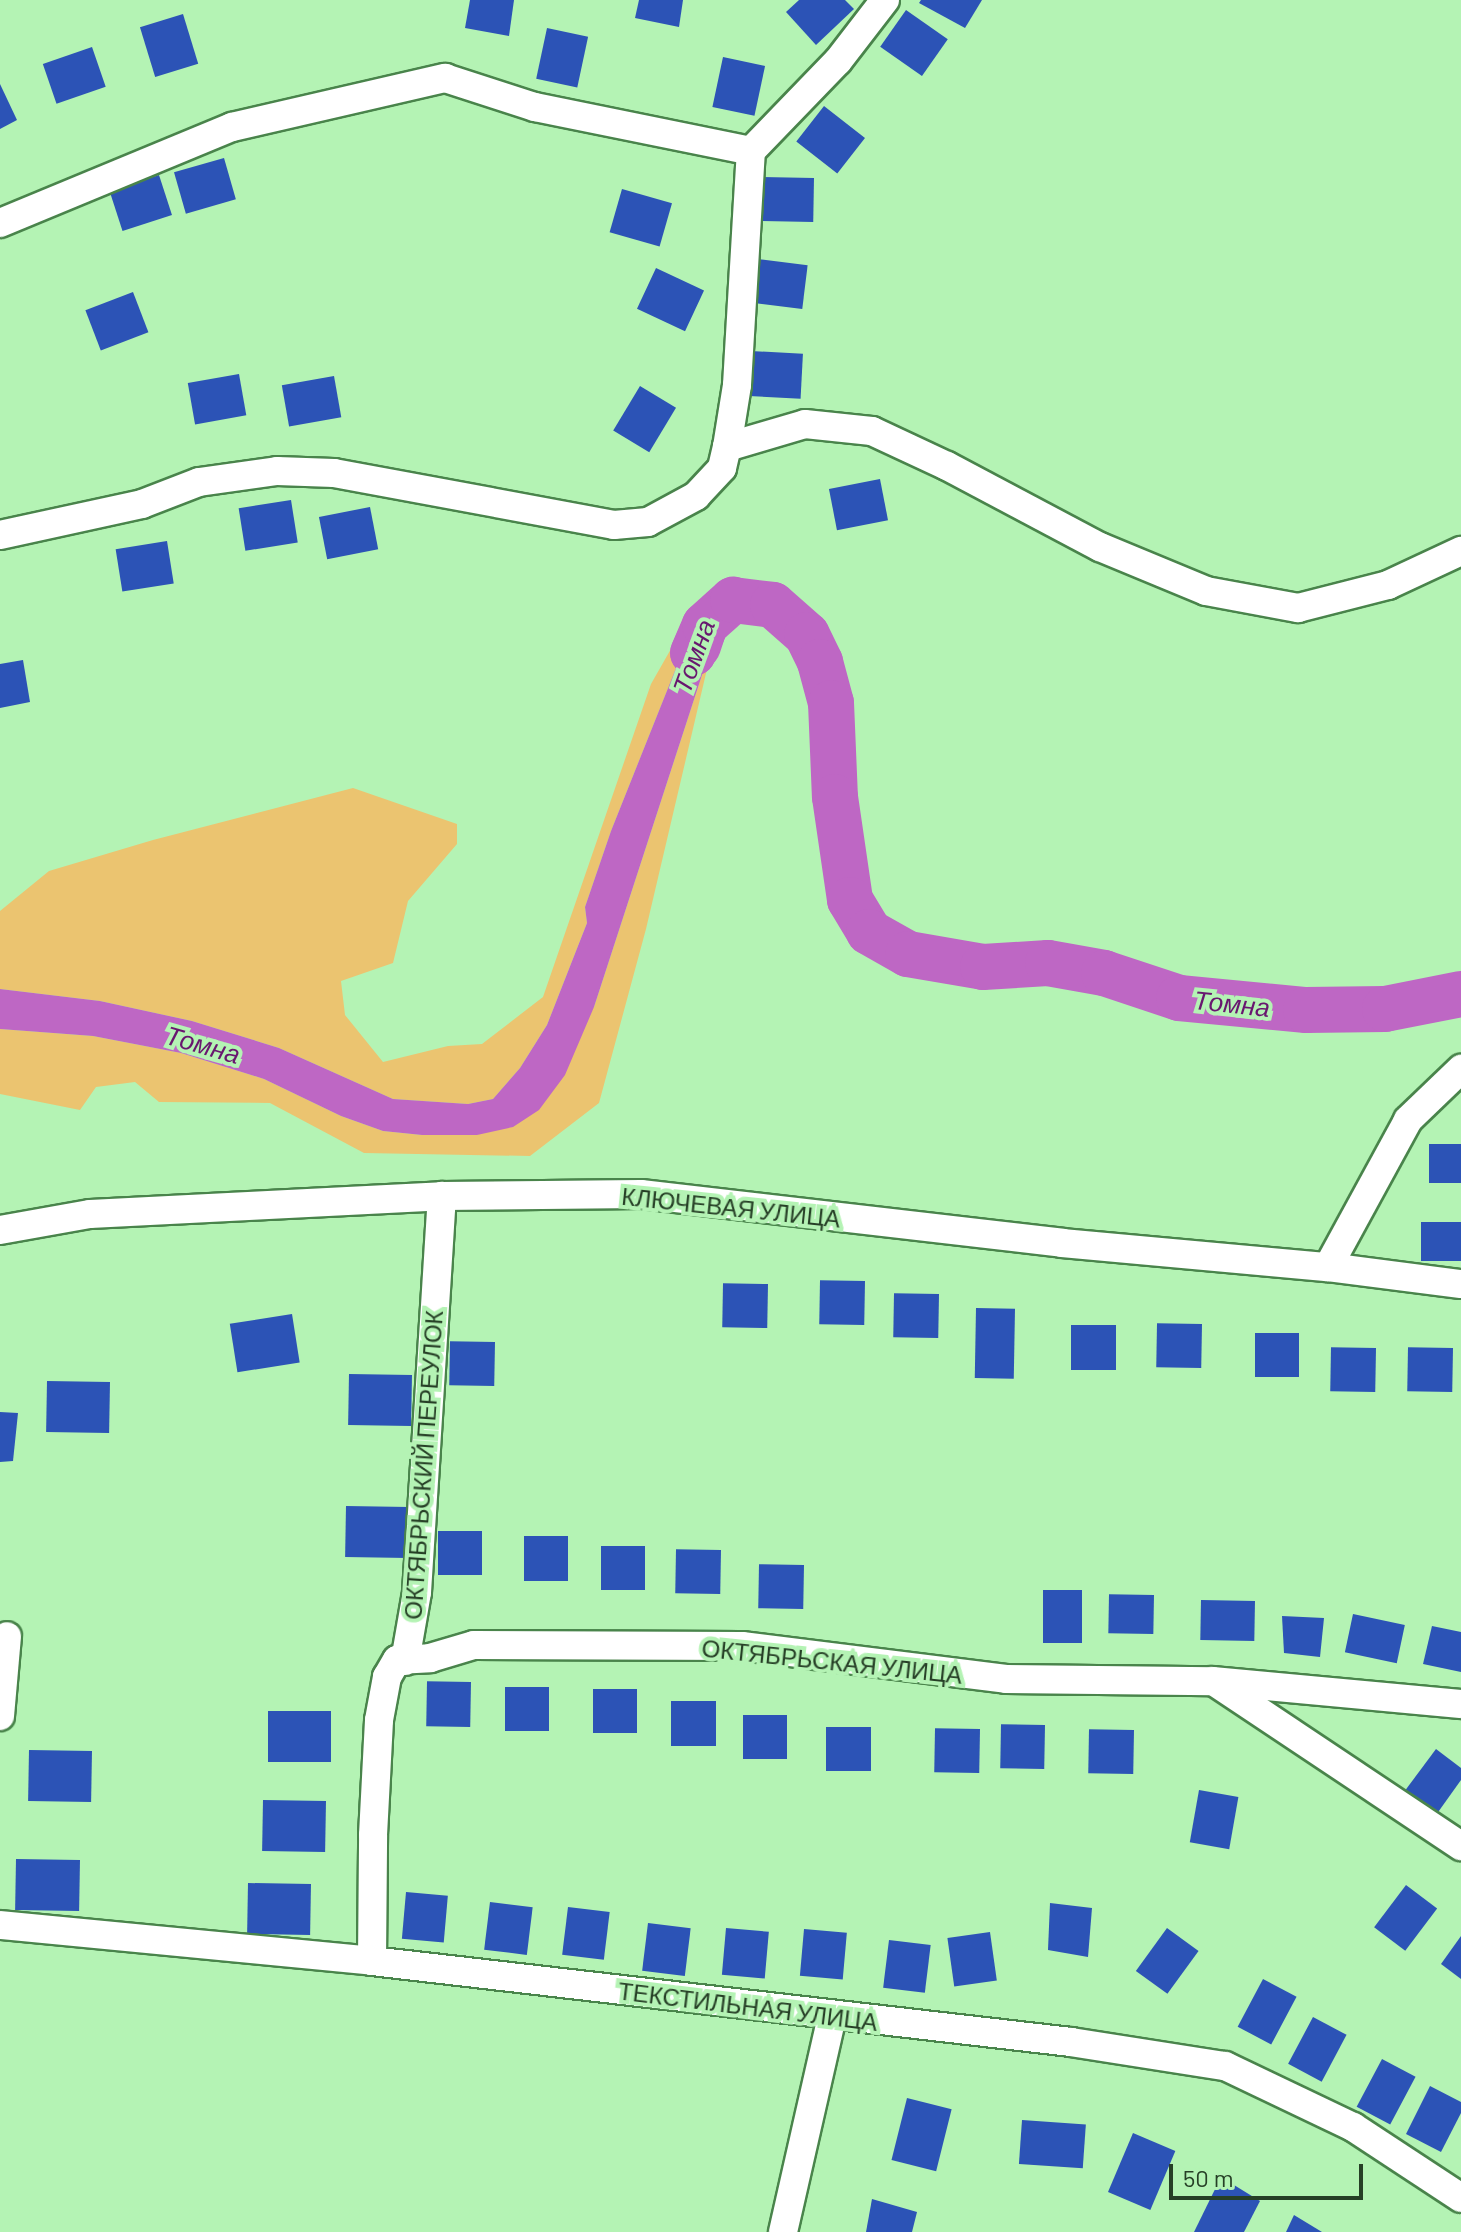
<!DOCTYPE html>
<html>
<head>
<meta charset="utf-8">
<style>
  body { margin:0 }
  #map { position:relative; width:1461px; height:2232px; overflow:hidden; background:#b4f3b4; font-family:Barlow,sans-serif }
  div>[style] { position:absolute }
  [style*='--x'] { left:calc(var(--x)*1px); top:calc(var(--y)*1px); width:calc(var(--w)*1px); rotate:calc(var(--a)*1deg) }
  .green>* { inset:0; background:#ebc470 }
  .water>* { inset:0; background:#be67c4 }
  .river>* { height:46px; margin:-23px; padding:0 23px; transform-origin:23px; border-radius:23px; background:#be67c4 }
  .building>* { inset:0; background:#2c53b6; transform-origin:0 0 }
  .roads { filter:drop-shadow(2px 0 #49844b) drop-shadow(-2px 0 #49844b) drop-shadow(0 2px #49844b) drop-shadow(0 -2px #49844b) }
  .street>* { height:28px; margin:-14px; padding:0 14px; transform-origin:14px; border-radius:14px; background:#fff }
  span { translate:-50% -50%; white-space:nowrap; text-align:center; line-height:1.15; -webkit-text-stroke:8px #b4f3b4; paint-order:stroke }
  .street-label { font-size:24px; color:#263f26 }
  .water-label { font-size:26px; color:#68176f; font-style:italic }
  .scale { position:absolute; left:1169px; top:2164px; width:194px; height:36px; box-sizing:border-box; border:4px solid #263f26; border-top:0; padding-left:10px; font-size:24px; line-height:28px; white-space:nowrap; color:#263f26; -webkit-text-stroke:6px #b4f3b4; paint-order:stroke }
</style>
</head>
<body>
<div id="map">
  <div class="green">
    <div style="clip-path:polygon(684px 626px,692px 628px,611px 831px,585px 907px,587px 923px,547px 1025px,520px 1068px,493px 1099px,468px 1104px,393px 1099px,279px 1048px,192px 1021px,100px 1001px,0 989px,0 911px,49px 871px,153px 840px,353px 788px,457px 824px,457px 844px,408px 901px,393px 963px,341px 981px,345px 1015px,383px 1062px,448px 1046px,482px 1044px,543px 997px,651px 684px)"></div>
    <div style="clip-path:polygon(715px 635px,646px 929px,599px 1103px,530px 1156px,364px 1153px,270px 1103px,159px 1102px,135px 1082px,96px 1087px,80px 1110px,0 1094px,0 1029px,93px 1036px,181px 1053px,264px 1079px,341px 1116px,383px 1131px,422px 1135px,477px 1135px,594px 1007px)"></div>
  </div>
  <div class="water">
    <div style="clip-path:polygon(692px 628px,715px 635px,594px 1007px,565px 1075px,539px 1110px,513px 1127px,477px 1135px,422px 1135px,383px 1131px,341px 1116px,264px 1079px,181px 1053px,93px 1036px,0 1029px,0 989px,100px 1001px,192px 1021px,279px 1048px,393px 1099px,468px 1104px,493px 1099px,520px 1068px,547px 1025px,587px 923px,585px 907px,611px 831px)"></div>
  </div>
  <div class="river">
    <div style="--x:698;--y:646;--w:16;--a:-72"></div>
    <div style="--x:703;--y:631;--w:24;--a:114"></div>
    <div style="--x:693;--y:653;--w:30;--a:-67"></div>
    <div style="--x:705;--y:625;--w:38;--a:-42"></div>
    <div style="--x:733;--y:600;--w:40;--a:7.1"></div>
    <div style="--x:773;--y:605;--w:45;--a:41.4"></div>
    <div style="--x:807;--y:635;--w:30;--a:64"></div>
    <div style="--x:820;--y:662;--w:42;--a:75"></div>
    <div style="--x:831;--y:703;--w:94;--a:87.6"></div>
    <div style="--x:835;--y:797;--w:104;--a:81.7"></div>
    <div style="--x:850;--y:900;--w:37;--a:59"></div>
    <div style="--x:869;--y:932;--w:45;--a:29.4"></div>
    <div style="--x:908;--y:954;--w:76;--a:9.8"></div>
    <div style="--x:983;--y:967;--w:65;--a:-3.5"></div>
    <div style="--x:1048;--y:963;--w:57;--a:10.1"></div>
    <div style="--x:1104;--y:973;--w:79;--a:18.4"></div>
    <div style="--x:1179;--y:998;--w:128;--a:5.4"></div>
    <div style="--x:1306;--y:1010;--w:79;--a:-0.7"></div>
    <div style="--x:1385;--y:1009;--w:77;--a:-11.2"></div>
  </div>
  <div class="building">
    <div style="clip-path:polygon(470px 0,514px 0,509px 36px,465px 28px)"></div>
    <div style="clip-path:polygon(639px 0,683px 0,679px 27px,635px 18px)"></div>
    <div style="clip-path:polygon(799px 0,845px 0,854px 9px,816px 45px,786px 12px)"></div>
    <div style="clip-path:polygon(921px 0,982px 0,965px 28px,919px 3px)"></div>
    <div style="left:906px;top:10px;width:51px;height:45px;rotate:35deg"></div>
    <div style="left:183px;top:14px;width:52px;height:45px;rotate:73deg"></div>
    <div style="left:547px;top:28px;width:42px;height:52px;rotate:12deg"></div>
    <div style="left:92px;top:47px;width:42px;height:52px;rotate:71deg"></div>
    <div style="left:723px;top:57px;width:43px;height:51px;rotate:12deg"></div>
    <div style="clip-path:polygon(0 84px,17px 120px,0 129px)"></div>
    <div style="left:824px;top:106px;width:52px;height:45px;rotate:38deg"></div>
    <div style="left:224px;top:158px;width:43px;height:52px;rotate:74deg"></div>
    <div style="left:159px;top:175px;width:42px;height:52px;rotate:72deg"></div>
    <div style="left:762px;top:177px;width:52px;height:44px;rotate:1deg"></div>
    <div style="left:622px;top:189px;width:52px;height:45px;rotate:16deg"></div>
    <div style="left:757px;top:259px;width:51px;height:44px;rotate:7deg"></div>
    <div style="left:656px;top:268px;width:53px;height:45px;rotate:25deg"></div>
    <div style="left:133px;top:292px;width:43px;height:51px;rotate:69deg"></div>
    <div style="left:751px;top:351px;width:52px;height:45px;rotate:3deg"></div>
    <div style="left:239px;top:374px;width:42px;height:52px;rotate:80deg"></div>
    <div style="left:334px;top:376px;width:42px;height:53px;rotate:80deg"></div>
    <div style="left:640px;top:386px;width:42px;height:52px;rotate:31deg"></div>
    <div style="left:880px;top:479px;width:42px;height:52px;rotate:79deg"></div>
    <div style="left:291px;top:500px;width:43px;height:53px;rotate:81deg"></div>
    <div style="left:370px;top:507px;width:43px;height:52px;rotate:79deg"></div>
    <div style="left:167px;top:541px;width:43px;height:52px;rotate:81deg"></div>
    <div style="clip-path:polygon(23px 660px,30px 702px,0 708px,0 664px)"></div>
    <div style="left:1429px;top:1144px;width:32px;height:39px"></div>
    <div style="left:1421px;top:1222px;width:40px;height:39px"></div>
    <div style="left:865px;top:1281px;width:44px;height:45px;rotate:91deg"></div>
    <div style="left:768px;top:1284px;width:44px;height:45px;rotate:91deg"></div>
    <div style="left:939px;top:1294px;width:44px;height:45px;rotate:91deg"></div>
    <div style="left:976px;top:1308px;width:39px;height:70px;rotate:1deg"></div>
    <div style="left:292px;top:1314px;width:49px;height:63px;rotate:81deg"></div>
    <div style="left:1202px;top:1324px;width:44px;height:45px;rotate:91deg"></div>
    <div style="left:1116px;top:1325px;width:45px;height:45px;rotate:90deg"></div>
    <div style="left:1299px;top:1333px;width:44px;height:44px;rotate:90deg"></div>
    <div style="left:495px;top:1342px;width:44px;height:45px;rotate:91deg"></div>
    <div style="left:1376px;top:1348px;width:44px;height:45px;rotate:91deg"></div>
    <div style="left:1453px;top:1348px;width:44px;height:45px;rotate:91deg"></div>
    <div style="left:349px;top:1374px;width:63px;height:51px;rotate:1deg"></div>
    <div style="left:47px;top:1381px;width:63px;height:51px;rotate:1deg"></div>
    <div style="clip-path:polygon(0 1412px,18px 1413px,13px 1461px,0 1462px)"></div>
    <div style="left:346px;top:1506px;width:63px;height:51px;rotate:1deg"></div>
    <div style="left:482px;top:1531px;width:44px;height:44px;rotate:90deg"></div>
    <div style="left:568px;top:1536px;width:45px;height:44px;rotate:90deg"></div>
    <div style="left:645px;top:1546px;width:44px;height:44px;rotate:90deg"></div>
    <div style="left:721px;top:1550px;width:44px;height:45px;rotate:91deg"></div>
    <div style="left:804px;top:1565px;width:44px;height:45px;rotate:91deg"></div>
    <div style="left:1043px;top:1590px;width:39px;height:53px"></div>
    <div style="left:1154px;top:1595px;width:39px;height:45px;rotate:91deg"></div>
    <div style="left:1201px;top:1600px;width:54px;height:40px;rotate:1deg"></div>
    <div style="left:1353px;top:1614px;width:53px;height:39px;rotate:12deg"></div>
    <div style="clip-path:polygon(1282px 1616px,1324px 1618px,1320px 1657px,1284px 1653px)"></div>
    <div style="clip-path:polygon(1432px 1626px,1461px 1632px,1461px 1672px,1423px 1664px)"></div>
    <div style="left:471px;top:1682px;width:45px;height:44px;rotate:91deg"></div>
    <div style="left:549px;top:1687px;width:44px;height:44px;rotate:90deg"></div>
    <div style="left:637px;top:1689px;width:44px;height:44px;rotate:90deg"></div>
    <div style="left:716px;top:1701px;width:45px;height:45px;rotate:90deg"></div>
    <div style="left:268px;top:1711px;width:63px;height:51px"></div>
    <div style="left:787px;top:1715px;width:44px;height:44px;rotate:90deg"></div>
    <div style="left:1045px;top:1725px;width:44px;height:44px;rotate:91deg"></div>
    <div style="left:871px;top:1727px;width:44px;height:45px;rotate:90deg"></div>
    <div style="left:980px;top:1729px;width:44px;height:45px;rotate:91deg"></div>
    <div style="left:1134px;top:1730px;width:44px;height:45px;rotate:91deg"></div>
    <div style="clip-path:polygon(1436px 1749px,1461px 1768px,1461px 1780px,1436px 1815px,1404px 1792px)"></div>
    <div style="left:29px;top:1750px;width:63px;height:51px;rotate:1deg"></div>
    <div style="left:1199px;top:1790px;width:40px;height:53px;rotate:10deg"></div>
    <div style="left:263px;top:1800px;width:63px;height:51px;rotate:1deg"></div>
    <div style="left:16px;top:1859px;width:64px;height:51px;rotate:1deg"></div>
    <div style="left:248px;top:1883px;width:63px;height:51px;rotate:1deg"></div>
    <div style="left:1406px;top:1885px;width:39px;height:53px;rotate:37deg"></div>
    <div style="left:406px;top:1892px;width:42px;height:47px;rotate:5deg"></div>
    <div style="left:490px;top:1902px;width:43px;height:48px;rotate:7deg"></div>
    <div style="clip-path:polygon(1050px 1903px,1092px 1908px,1088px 1957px,1048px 1950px)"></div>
    <div style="left:568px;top:1907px;width:42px;height:48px;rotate:7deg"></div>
    <div style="left:648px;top:1923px;width:43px;height:48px;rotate:7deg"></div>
    <div style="left:726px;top:1928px;width:43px;height:47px;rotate:5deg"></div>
    <div style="left:1167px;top:1928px;width:39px;height:53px;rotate:36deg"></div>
    <div style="left:804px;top:1929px;width:43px;height:47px;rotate:5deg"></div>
    <div style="left:990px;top:1932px;width:49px;height:43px;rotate:82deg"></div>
    <div style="clip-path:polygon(1461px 1936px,1461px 1979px,1441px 1964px)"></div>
    <div style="left:889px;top:1940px;width:42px;height:48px;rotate:7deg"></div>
    <div style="left:1263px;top:1979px;width:38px;height:54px;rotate:28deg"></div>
    <div style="left:1313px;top:2017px;width:38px;height:53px;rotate:28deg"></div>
    <div style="left:1382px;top:2059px;width:38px;height:54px;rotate:28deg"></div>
    <div style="clip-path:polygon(1430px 2086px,1461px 2102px,1461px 2113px,1441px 2152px,1406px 2134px)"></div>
    <div style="left:907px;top:2098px;width:46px;height:64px;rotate:14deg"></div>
    <div style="left:1022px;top:2120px;width:64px;height:44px;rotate:4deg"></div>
    <div style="left:1133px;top:2133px;width:46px;height:64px;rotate:23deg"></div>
    <div style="clip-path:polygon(1221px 2177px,1260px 2201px,1244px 2232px,1194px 2232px)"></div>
    <div style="clip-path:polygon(872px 2199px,917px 2212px,912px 2232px,866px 2232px)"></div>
    <div style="clip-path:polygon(1294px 2215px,1322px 2232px,1286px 2232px)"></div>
  </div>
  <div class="roads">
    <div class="street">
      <div style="--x:0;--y:223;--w:251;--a:-22.5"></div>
      <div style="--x:232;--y:127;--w:219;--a:-13"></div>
      <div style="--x:445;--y:78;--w:95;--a:17.9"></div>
      <div style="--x:535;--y:107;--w:220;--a:11.5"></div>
      <div style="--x:727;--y:447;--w:63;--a:-80.8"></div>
      <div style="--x:737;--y:385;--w:234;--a:-86.6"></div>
      <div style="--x:751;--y:151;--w:125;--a:-46"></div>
      <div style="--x:838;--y:61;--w:77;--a:-52.4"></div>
      <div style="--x:0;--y:535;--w:145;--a:-12.3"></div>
      <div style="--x:142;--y:504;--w:61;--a:-21.1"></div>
      <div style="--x:199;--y:482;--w:79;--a:-8"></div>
      <div style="--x:277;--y:471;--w:57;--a:2"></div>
      <div style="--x:334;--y:473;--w:285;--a:10.5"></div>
      <div style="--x:614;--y:525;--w:34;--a:-5"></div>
      <div style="--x:648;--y:522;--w:55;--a:-28.4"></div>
      <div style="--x:696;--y:496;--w:38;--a:-47"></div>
      <div style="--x:722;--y:468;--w:22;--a:-77"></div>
      <div style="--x:727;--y:447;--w:81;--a:-16.4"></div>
      <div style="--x:805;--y:424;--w:67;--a:6"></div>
      <div style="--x:872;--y:431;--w:83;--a:25"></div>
      <div style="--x:947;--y:466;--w:173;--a:27.9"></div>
      <div style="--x:1100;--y:547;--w:115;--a:22.5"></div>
      <div style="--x:1206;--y:591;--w:94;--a:10.5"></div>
      <div style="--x:1298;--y:608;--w:93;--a:-14.3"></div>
      <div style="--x:1388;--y:585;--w:81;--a:-25"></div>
      <div style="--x:0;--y:1230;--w:91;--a:-10.1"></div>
      <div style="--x:90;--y:1214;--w:352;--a:-2.9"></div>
      <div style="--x:442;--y:1196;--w:199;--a:-0.6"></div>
      <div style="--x:641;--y:1194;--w:424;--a:6.6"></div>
      <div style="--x:1062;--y:1243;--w:267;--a:5.2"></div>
      <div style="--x:1328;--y:1267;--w:134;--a:7.3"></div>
      <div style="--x:1328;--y:1267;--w:167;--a:-61.4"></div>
      <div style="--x:1408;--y:1120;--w:74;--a:-43.9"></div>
      <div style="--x:405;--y:1661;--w:70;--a:-80.1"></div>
      <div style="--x:417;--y:1592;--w:397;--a:-86.4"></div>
      <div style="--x:1215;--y:1682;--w:296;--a:33.7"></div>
      <div style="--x:0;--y:1716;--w:80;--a:-85"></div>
      <div style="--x:0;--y:1925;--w:374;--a:5.5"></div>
      <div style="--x:372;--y:1961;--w:704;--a:6.61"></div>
      <div style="--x:1071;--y:2042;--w:156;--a:8.9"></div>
      <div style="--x:1225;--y:2066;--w:142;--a:25.5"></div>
      <div style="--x:1353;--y:2127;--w:129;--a:33.3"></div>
      <div style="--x:372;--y:1961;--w:126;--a:-89.5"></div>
      <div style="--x:373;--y:1835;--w:115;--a:-87"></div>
      <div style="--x:379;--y:1720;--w:44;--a:-79.5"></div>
      <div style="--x:387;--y:1677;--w:20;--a:-60"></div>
      <div style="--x:397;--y:1660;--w:33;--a:-3"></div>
      <div style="--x:430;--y:1658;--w:46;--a:-16.5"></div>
      <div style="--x:474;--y:1645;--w:268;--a:0.2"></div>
      <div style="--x:742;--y:1646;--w:266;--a:7.1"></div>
      <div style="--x:1006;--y:1679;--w:207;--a:0.6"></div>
      <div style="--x:1213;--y:1681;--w:249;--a:5.3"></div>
      <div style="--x:783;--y:2232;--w:221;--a:-77.2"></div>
    </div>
  </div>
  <div class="street-label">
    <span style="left:731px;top:1207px;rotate:6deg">КЛЮЧЕВАЯ УЛИЦА</span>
    <span style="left:423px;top:1465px;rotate:-86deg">ОКТЯБРЬСКИЙ ПЕРЕУЛОК</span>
    <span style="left:832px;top:1661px;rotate:6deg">ОКТЯБРЬСКАЯ УЛИЦА</span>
    <span style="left:748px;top:2006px;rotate:7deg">ТЕКСТИЛЬНАЯ УЛИЦА</span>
  </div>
  <div class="water-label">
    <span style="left:693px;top:656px;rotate:-70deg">Томна</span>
    <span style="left:1232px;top:1003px;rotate:6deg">Томна</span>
    <span style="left:203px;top:1044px;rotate:16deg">Томна</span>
  </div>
  <div class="scale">50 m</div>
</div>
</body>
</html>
